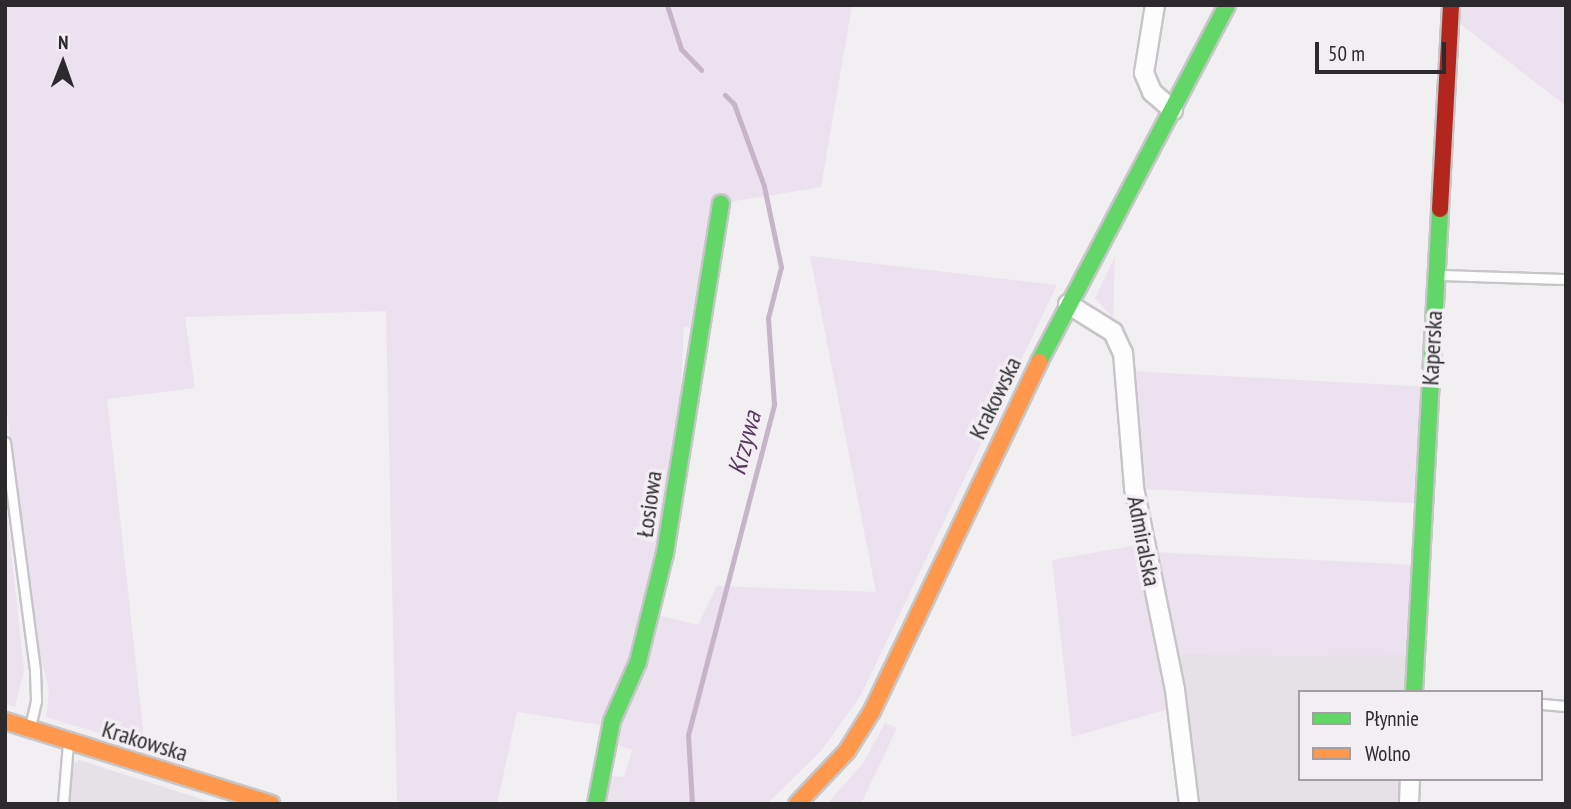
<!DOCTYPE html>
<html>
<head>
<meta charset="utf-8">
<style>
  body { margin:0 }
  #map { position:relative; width:1571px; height:809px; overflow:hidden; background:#f1eff2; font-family:"PT Sans Narrow",sans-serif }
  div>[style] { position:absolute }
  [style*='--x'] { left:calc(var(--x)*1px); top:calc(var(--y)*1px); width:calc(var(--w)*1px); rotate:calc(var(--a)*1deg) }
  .built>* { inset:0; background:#e6e0e7 }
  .green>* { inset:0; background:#ece1ef; transform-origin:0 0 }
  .stream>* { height:5px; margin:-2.5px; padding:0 2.5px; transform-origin:2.5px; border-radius:2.5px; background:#c6b5c9 }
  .roads { filter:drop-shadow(2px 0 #c6c5c7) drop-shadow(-2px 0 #c6c5c7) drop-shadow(0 2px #c6c5c7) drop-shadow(0 -2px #c6c5c7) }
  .lane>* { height:9px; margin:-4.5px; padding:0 4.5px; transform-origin:4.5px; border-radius:4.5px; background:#fdfdfd }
  .street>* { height:18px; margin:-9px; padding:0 9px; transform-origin:9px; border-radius:9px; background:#fdfdfd }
  .fast>* { height:16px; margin:-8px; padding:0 8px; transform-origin:8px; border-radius:8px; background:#63d668 }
  .slow>* { height:16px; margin:-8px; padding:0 8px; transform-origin:8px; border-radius:8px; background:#ff974d }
  .jam>* { height:16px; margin:-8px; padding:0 8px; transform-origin:8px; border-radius:8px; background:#b3261e }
  span { translate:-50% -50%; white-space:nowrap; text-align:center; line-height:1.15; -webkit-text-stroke:7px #f2eef3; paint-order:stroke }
  .street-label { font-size:24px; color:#2c2a2c }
  .water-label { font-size:26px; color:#593760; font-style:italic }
  .frame { position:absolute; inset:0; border:7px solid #2c2a2c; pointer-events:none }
  .legend { position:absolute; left:1298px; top:690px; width:245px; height:91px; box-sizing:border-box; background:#f2eef3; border:2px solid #a3a0a3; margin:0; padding:9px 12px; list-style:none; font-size:21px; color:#2c2a2c }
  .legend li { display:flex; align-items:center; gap:14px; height:35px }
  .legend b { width:35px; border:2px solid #a3a0a3 }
  .north { position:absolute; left:28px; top:28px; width:70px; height:70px; -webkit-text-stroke:5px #f2eef3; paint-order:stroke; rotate:1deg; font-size:19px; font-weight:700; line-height:28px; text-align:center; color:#2c2a2c }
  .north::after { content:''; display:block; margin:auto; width:24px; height:32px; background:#2c2a2c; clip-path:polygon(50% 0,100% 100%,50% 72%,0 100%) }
  .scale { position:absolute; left:1315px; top:42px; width:131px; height:32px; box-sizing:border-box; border:4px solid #2c2a2c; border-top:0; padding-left:9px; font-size:21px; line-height:24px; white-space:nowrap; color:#2c2a2c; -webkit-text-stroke:5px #f2eef3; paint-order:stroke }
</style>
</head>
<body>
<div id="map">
  <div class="built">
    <div style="clip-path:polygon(1173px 654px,1411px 655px,1410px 692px,1300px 692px,1300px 779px,1406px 779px,1405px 804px,1197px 804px)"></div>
    <div style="clip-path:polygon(79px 760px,217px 804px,69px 804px,71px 765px)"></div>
  </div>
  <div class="green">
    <div style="clip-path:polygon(5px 5px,852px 5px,821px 187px,717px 204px,694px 330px,684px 326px,679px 421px,661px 553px,607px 726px,517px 712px,497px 804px,397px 804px,386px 311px,185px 317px,195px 388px,107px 399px,145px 747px,46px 717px,49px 689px,35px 637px,5px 396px)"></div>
    <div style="clip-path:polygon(1455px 5px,1566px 5px,1566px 106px,1454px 19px)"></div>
    <div style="clip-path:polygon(810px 256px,1057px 285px,861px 695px,821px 751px,767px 804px,606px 804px,611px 776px,624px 777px,632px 750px,613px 743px,657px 615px,698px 625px,717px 586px,876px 592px)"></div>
    <div style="clip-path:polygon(1115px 257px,1113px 318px,1095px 298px)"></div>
    <div style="left:1128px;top:371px;width:297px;height:117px;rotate:3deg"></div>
    <div style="clip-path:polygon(5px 496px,24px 671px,15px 707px,5px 704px)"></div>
    <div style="clip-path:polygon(1138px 545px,1172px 708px,1072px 737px,1052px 560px)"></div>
    <div style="clip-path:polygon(1151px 552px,1416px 565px,1411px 655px,1173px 654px)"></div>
    <div style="clip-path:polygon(885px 723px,897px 728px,861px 804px,827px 804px,863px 763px)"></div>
  </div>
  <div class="stream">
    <div style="--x:667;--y:5;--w:46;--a:72.3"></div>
    <div style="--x:681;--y:49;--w:29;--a:46"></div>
    <div style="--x:692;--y:804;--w:69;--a:-93.3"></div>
    <div style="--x:688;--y:735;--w:342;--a:-75.4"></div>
    <div style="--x:774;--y:404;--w:86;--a:-94"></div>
    <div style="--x:768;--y:318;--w:53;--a:-75.7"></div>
    <div style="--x:781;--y:267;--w:83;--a:-101.9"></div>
    <div style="--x:764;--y:186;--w:87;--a:-110.1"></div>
    <div style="--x:734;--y:104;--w:13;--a:-135"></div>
  </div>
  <div class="roads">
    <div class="lane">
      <div style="--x:1438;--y:275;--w:128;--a:1.8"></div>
      <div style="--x:5;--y:442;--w:231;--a:82.5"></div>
      <div style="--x:35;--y:671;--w:30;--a:88"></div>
      <div style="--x:36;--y:701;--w:27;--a:103"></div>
      <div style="--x:1541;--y:704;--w:25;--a:5"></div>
      <div style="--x:63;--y:804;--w:61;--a:-85.3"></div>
    </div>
    <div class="street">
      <div style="--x:1155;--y:5;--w:69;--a:99.2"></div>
      <div style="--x:1144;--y:73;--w:21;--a:67"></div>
      <div style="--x:1152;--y:92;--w:28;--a:41"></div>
      <div style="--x:1068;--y:304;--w:53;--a:31.9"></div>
      <div style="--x:1113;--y:332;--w:23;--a:65"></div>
      <div style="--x:1123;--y:353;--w:135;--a:85.3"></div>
      <div style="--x:1134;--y:488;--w:206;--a:78.5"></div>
      <div style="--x:1175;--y:690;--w:115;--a:83"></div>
      <div style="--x:1409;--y:804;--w:25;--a:-88"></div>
    </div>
    <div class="fast">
      <div style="--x:1039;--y:362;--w:403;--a:-62.2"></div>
      <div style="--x:1414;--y:692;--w:484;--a:-86.9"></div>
      <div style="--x:596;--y:804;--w:85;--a:-79.1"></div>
      <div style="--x:612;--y:721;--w:64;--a:-66.2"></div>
      <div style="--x:638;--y:662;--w:112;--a:-76.1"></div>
      <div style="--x:665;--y:553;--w:354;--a:-80.9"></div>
    </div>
    <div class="slow">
      <div style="--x:5;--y:721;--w:279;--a:17.3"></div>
      <div style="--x:797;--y:804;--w:73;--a:-46.7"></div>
      <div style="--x:847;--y:751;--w:47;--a:-58"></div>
      <div style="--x:872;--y:711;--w:387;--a:-64.4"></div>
    </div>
    <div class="jam">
      <div style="--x:1440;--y:209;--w:204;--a:-86.9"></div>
    </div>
  </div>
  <div class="street-label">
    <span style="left:1432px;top:348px;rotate:-87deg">Kaperska</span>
    <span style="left:995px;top:398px;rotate:-64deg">Krakowska</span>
    <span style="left:649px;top:504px;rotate:-82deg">Łosiowa</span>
    <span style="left:1144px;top:541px;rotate:79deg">Admiralska</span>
    <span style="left:145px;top:741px;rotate:17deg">Krakowska</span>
  </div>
  <div class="water-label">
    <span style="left:744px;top:443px;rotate:-75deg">Krzywa</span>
  </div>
  <div class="frame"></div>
  <ul class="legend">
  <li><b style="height:9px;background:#63d668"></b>Płynnie</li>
  <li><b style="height:9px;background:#ff974d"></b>Wolno</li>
  </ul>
  <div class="north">N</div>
  <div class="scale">50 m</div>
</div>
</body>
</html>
